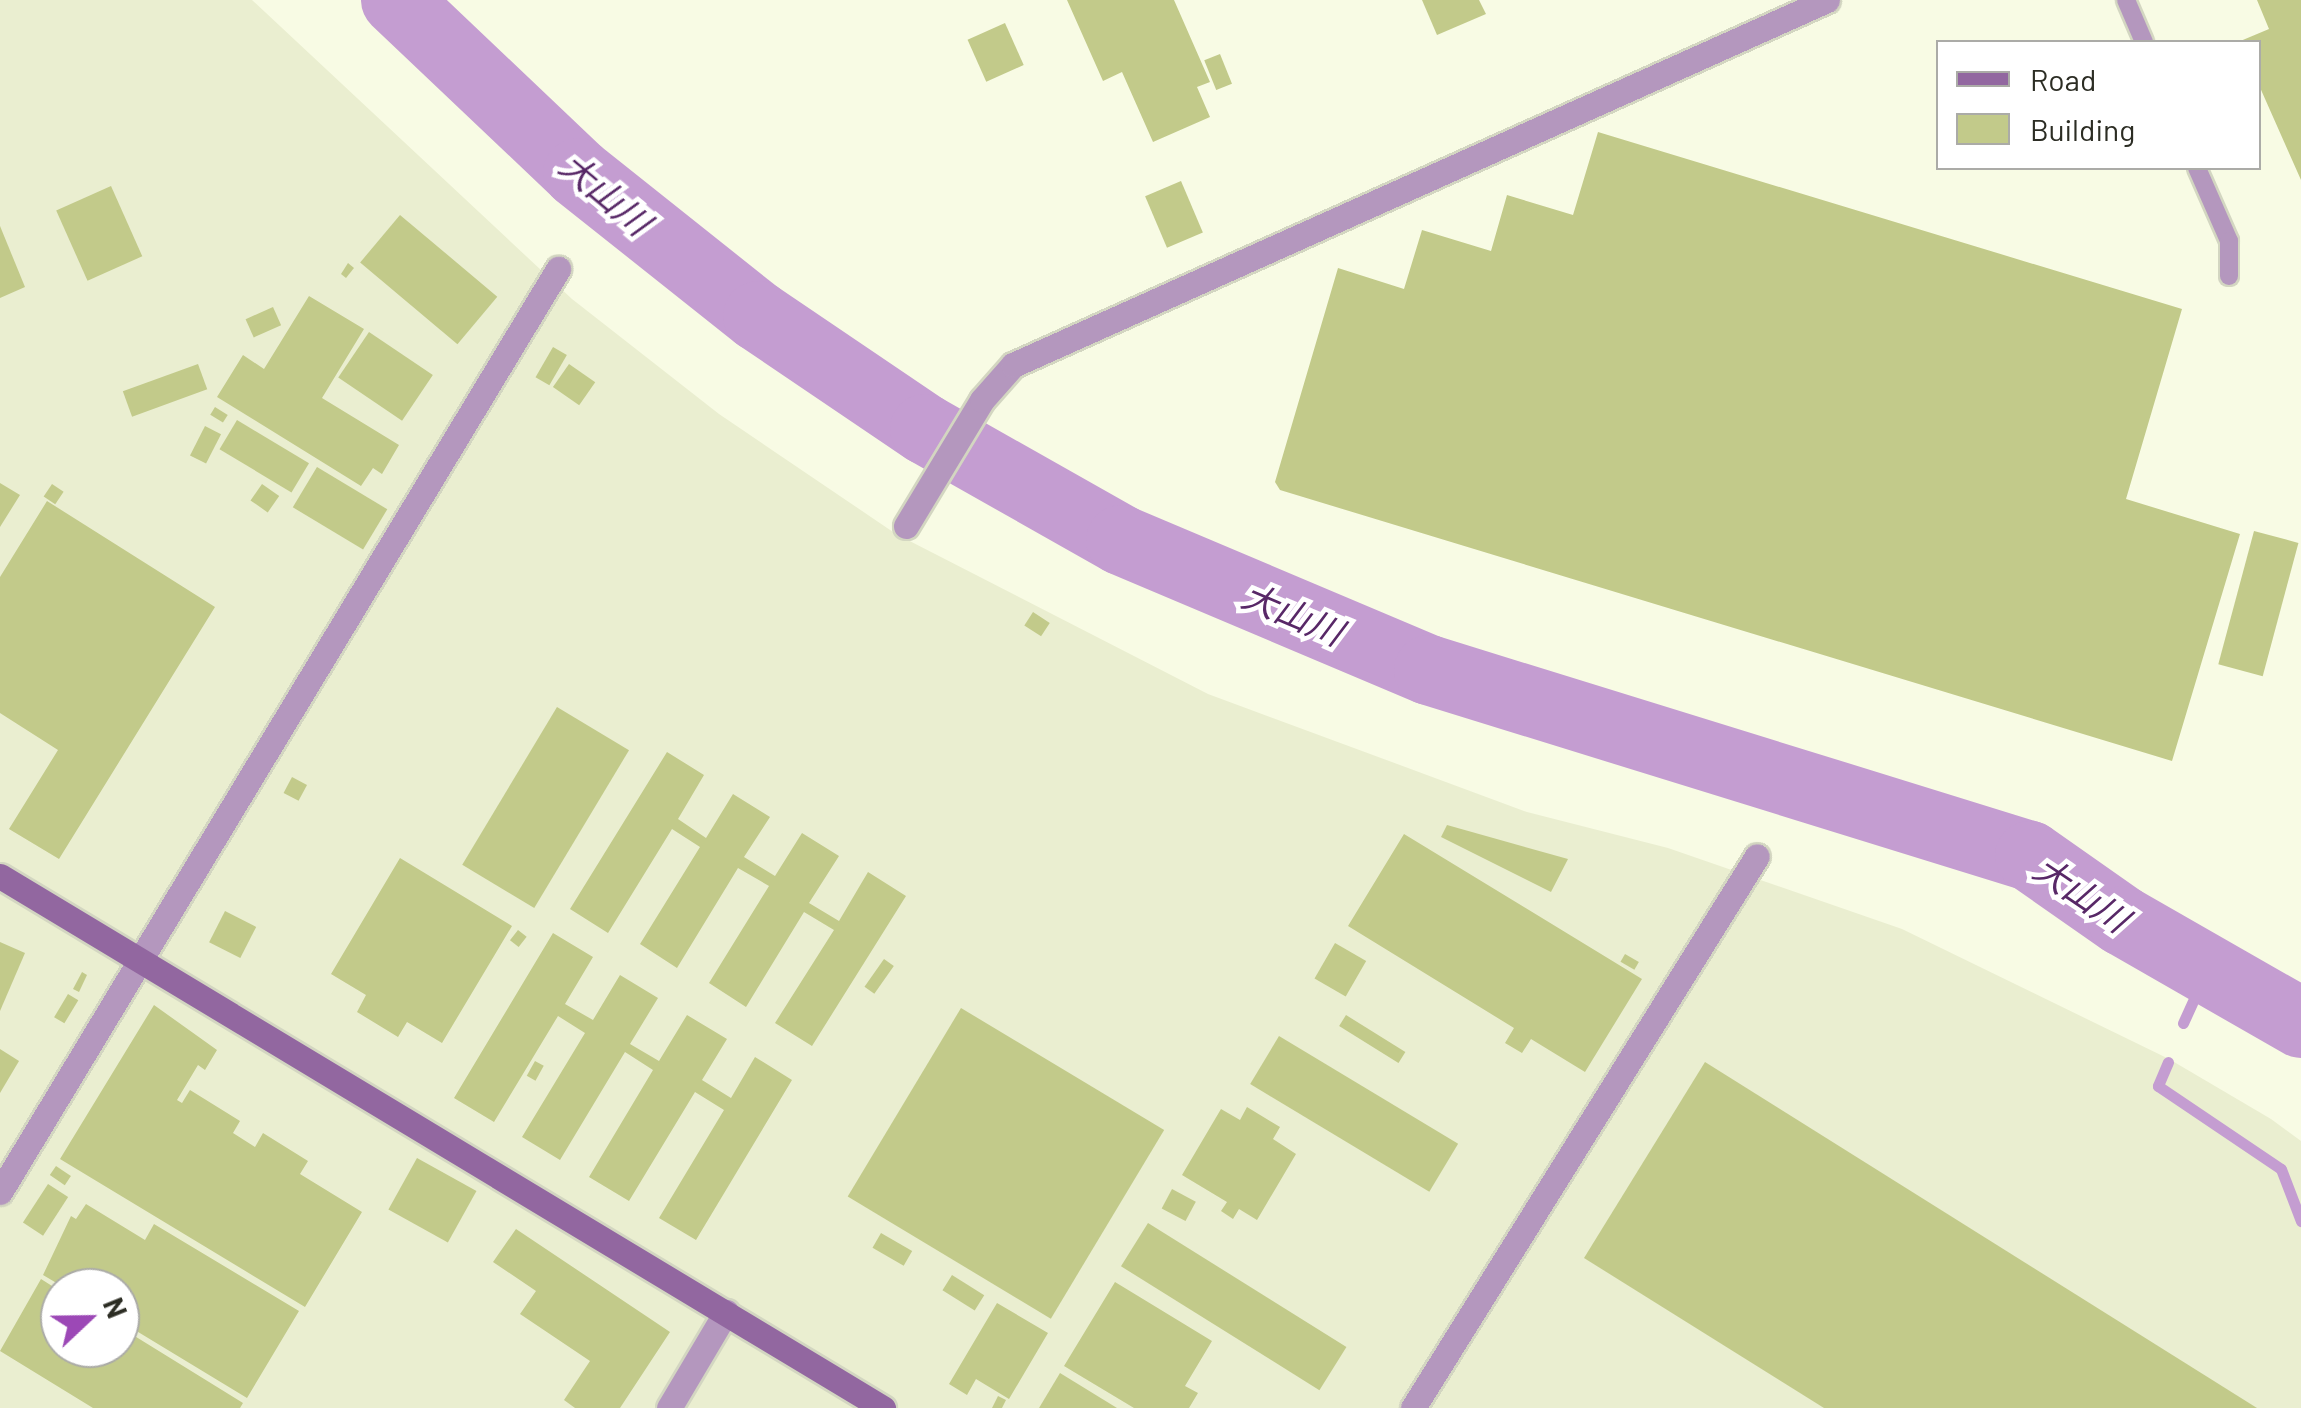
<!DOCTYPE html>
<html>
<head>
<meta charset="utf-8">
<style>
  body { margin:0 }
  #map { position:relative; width:2301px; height:1408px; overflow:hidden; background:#f8fbe4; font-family:Barlow,"Noto Sans JP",sans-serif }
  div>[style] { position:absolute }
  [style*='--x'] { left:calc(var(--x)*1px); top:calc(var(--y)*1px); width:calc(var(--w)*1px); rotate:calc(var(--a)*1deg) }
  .built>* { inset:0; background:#eaeed0 }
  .stream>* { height:11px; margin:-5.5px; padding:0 5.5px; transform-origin:5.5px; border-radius:5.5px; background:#c49dd1 }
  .river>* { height:70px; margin:-35px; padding:0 35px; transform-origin:35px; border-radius:35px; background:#c49dd1 }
  .building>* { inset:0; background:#c2ca8a; transform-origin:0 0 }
  .roads { filter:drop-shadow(2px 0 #d3d6c1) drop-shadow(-2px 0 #d3d6c1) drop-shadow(0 2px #d3d6c1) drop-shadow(0 -2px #d3d6c1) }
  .lane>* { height:18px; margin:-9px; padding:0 9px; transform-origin:9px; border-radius:9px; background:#b497be }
  .street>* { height:25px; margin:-12.5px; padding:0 12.5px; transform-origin:12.5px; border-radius:12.5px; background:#b497be }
  .secondary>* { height:25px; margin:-12.5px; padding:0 12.5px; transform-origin:12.5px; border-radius:12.5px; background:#9267a0 }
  span { translate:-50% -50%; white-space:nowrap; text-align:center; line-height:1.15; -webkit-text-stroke:9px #fff; paint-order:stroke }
  .water-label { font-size:35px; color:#582867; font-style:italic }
  .legend { position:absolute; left:1936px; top:40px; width:325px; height:130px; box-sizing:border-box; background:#fff; border:2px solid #ababa7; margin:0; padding:12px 18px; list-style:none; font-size:30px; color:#2c2d24 }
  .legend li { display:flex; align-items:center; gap:20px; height:50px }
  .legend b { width:50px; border:2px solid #ababa7 }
  .north { position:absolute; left:40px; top:1268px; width:100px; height:100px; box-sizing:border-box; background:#fff; border:2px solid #ababa7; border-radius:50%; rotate:68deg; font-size:28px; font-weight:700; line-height:40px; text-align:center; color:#2c2d24 }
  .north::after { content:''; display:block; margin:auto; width:35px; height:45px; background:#9c48b6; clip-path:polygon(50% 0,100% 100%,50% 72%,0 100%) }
</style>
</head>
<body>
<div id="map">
  <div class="built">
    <div style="clip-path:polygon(evenodd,0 0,252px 0,572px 299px,719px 414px,896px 534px,1208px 694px,1527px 812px,1668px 848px,1902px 929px,2169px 1059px,2271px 1119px,2301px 1141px,2301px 1408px,0 1408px,0 0,60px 1288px,120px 1288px,120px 1348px,60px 1348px,60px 1288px)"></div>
  </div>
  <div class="stream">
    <div style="--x:2183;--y:1023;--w:58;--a:-65.6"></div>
    <div style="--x:2168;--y:1062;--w:26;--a:113"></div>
    <div style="--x:2158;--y:1086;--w:148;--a:34"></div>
    <div style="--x:2281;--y:1169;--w:56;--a:69"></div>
  </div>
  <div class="river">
    <div style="--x:396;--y:0;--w:251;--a:43.5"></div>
    <div style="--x:578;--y:173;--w:230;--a:38.5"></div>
    <div style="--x:758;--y:316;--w:202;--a:34.1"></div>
    <div style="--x:925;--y:429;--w:225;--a:29.5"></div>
    <div style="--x:1121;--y:540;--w:334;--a:22.9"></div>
    <div style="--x:1429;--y:670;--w:629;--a:17.2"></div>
    <div style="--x:2030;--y:856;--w:113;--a:35"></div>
    <div style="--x:2123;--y:921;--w:205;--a:29.8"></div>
  </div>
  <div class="building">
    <div style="clip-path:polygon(1067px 0,1174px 0,1210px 82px,1197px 87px,1210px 117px,1153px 142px,1122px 72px,1103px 81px)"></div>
    <div style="clip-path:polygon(1422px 0,1479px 0,1486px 14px,1437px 35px)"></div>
    <div style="clip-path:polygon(2257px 0,2301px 0,2301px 180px,2258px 83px,2258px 42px,2238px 42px,2269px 29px)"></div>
    <div style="left:1005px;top:23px;width:46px;height:41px;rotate:66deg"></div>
    <div style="left:1220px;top:54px;width:32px;height:17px;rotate:68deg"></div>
    <div style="clip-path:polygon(1598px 132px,2182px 309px,2126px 499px,2240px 534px,2172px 761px,1280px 490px,1275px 482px,1338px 268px,1404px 289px,1422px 230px,1491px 251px,1507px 195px,1573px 215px)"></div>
    <div style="left:1181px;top:181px;width:56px;height:39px;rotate:67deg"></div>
    <div style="left:111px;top:186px;width:77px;height:60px;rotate:66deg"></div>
    <div style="left:400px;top:215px;width:127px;height:62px;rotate:40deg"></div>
    <div style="clip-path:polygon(0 226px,25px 287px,0 298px)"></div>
    <div style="clip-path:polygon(348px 263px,354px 268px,346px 278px,341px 274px)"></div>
    <div style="clip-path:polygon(309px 296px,364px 329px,322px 398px,399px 445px,382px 474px,373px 468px,361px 486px,217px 397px,243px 355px,264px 369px)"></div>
    <div style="left:273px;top:307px;width:20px;height:30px;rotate:66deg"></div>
    <div style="left:369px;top:332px;width:77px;height:55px;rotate:34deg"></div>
    <div style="left:553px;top:347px;width:16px;height:35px;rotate:30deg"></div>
    <div style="left:198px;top:364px;width:27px;height:80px;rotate:70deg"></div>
    <div style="left:569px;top:364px;width:32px;height:28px;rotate:35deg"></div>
    <div style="left:215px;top:407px;width:15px;height:9px;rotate:32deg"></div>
    <div style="left:237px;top:420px;width:84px;height:34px;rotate:31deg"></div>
    <div style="left:205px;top:426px;width:18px;height:33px;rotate:27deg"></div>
    <div style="left:317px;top:467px;width:82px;height:47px;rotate:31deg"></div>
    <div style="clip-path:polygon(0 483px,20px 495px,0 527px)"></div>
    <div style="left:52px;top:484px;width:14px;height:15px;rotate:34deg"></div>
    <div style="left:262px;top:484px;width:21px;height:20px;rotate:35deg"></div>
    <div style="clip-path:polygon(47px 501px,215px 607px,59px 859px,9px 829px,58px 750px,0 713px,0 577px)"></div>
    <div style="left:2254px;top:531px;width:46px;height:138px;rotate:15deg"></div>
    <div style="left:1033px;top:612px;width:20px;height:16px;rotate:33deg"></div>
    <div style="left:557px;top:707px;width:84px;height:184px;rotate:31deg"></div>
    <div style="clip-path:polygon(667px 752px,704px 775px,678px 819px,706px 838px,733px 794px,770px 817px,744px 857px,775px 876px,802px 833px,839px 856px,809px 903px,839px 921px,868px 872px,906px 896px,812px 1046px,775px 1023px,834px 930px,804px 912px,746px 1007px,709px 983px,769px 886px,738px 868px,677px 968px,640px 944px,700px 847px,672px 829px,608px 933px,570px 909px)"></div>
    <div style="left:292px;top:777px;width:17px;height:18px;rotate:28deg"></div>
    <div style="clip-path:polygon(1447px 825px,1568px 859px,1551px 892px,1441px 837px)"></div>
    <div style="clip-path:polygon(1404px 834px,1642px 979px,1585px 1072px,1531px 1039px,1522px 1053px,1505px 1043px,1514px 1028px,1348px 926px)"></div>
    <div style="clip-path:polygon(400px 858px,512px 926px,442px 1043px,407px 1022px,398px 1037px,357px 1012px,366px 995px,331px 974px)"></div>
    <div style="left:225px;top:911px;width:35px;height:35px;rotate:27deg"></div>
    <div style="left:518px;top:930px;width:11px;height:13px;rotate:38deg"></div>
    <div style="clip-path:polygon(553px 933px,593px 957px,565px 1004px,593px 1020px,620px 975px,658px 998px,630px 1044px,659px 1061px,687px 1015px,727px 1039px,702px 1080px,731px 1098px,755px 1057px,792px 1080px,696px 1240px,659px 1218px,724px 1110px,695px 1092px,629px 1201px,589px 1177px,653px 1070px,625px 1052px,560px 1160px,522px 1137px,585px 1033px,558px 1016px,494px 1122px,454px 1098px)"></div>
    <div style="clip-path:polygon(0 942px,25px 953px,0 1011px)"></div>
    <div style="left:1335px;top:943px;width:36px;height:41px;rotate:30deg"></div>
    <div style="left:1625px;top:954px;width:16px;height:9px;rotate:30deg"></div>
    <div style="left:884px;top:959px;width:12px;height:34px;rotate:35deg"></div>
    <div style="clip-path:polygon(82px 972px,87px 975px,79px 992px,73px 989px)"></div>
    <div style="left:68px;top:994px;width:12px;height:27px;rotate:31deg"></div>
    <div style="clip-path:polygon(154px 1005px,217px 1050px,205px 1070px,198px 1065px,177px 1100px,182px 1103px,190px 1090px,240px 1121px,233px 1133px,255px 1147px,263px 1133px,308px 1161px,300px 1174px,362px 1212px,305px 1307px,60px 1159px)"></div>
    <div style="left:961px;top:1008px;width:237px;height:220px;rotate:31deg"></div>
    <div style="left:1346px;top:1015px;width:70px;height:13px;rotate:32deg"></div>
    <div style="left:1279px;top:1036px;width:209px;height:56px;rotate:31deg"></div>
    <div style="clip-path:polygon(0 1049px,19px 1061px,0 1093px)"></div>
    <div style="left:535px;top:1061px;width:10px;height:17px;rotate:29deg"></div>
    <div style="clip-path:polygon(1705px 1062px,2257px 1408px,1824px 1408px,1584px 1258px)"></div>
    <div style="clip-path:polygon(1247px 1107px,1280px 1127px,1273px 1139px,1296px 1154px,1257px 1220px,1239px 1209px,1233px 1219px,1221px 1211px,1227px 1202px,1182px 1175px,1221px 1109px,1240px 1120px)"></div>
    <div style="left:417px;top:1158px;width:68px;height:59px;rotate:29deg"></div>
    <div style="left:56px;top:1166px;width:18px;height:11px;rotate:34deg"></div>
    <div style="left:48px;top:1184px;width:24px;height:46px;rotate:33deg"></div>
    <div style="left:1172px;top:1189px;width:27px;height:22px;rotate:28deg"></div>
    <div style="clip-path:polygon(86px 1204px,145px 1240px,154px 1224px,299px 1311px,247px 1398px,120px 1321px,120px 1288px,65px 1288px,43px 1275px,71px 1216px,76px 1219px)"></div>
    <div style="left:1148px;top:1223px;width:234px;height:51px;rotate:32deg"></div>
    <div style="clip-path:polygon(516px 1229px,670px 1332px,620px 1408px,575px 1408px,564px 1400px,590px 1361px,520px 1314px,536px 1291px,493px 1262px)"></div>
    <div style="left:881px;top:1233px;width:36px;height:17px;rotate:30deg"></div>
    <div style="left:952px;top:1275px;width:38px;height:18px;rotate:32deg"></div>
    <div style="clip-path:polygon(41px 1279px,60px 1291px,60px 1348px,120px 1348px,120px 1327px,243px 1403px,240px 1408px,93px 1408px,0 1351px)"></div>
    <div style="clip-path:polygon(1115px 1282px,1212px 1341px,1185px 1386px,1198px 1393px,1189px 1408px,1134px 1408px,1064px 1366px)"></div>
    <div style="clip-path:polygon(997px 1303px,1048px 1333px,1009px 1399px,976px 1379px,967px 1395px,949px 1384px)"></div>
    <div style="clip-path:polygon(1060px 1373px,1117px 1408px,1039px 1408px)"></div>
    <div style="clip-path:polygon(998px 1396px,1006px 1400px,1002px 1408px,992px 1408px)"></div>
  </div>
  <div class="roads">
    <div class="lane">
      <div style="--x:2126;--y:0;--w:46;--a:66.8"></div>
      <div style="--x:2197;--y:168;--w:80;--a:66.3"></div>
      <div style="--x:2229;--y:241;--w:35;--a:90"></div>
    </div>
    <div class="street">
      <div style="--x:906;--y:526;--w:147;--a:-58.9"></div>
      <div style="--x:982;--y:400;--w:47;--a:-48.5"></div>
      <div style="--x:1013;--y:365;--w:892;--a:-24.15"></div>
      <div style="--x:0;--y:1192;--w:1079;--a:-58.84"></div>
      <div style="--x:669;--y:1408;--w:112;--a:-59.3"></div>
      <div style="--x:1413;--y:1408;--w:650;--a:-58.07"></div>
    </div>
    <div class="secondary">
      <div style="--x:0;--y:876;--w:1031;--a:31.07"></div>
    </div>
  </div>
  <div class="water-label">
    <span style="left:606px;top:193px;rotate:40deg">大山川</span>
    <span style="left:1293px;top:613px;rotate:23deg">大山川</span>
    <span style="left:2082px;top:893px;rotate:34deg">大山川</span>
  </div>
  <ul class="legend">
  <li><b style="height:12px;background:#9267a0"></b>Road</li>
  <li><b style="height:28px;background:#c2ca8a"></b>Building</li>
  </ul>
  <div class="north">N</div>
</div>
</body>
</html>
